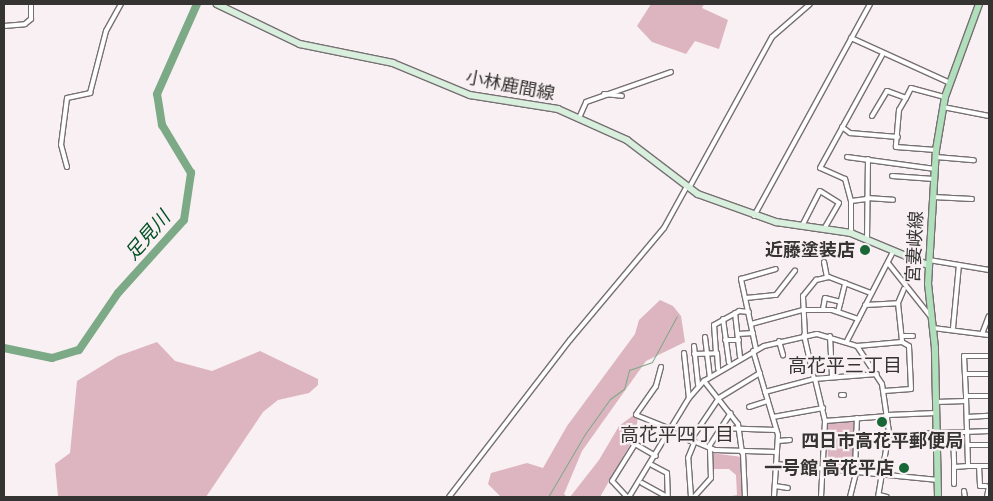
<!DOCTYPE html>
<html>
<head>
<meta charset="utf-8">
<style>
  body { margin:0 }
  #map { position:relative; width:993px; height:501px; overflow:hidden; background:#f8f0f2; font-family:"Titillium Web","Noto Sans JP",sans-serif }
  div>[style] { position:absolute }
  [style*='--x'] { left:calc(var(--x)*1px); top:calc(var(--y)*1px); width:calc(var(--w)*1px); rotate:calc(var(--a)*1deg) }
  .green>* { inset:0; background:#ddb5c0 }
  .stream>* { height:1px; margin:-0.5px; padding:0 0.5px; transform-origin:0.5px; border-radius:0.5px; background:#7ca986 }
  .river>* { height:8px; margin:-4px; padding:0 4px; transform-origin:4px; border-radius:4px; background:#7ca986 }
  .roads { filter:drop-shadow(1px 0 #777072) drop-shadow(-1px 0 #777072) drop-shadow(0 1px #777072) drop-shadow(0 -1px #777072) }
  .street>* { height:4px; margin:-2px; padding:0 2px; transform-origin:2px; border-radius:2px; background:#fff }
  .secondary>* { height:5.5px; margin:-2.75px; padding:0 2.75px; transform-origin:2.75px; border-radius:2.75px; background:#d8efde }
  .primary>* { height:6px; margin:-3px; padding:0 3px; transform-origin:3px; border-radius:3px; background:#b0dfbc }
  .dots>* { width:14px; height:14px; translate:-50% -50%; box-sizing:border-box; border:2px solid #f8f0f2; border-radius:50% }
  span { translate:-50% -50%; white-space:nowrap; text-align:center; line-height:1.15; -webkit-text-stroke:4.5px #f8f0f2; paint-order:stroke }
  .street-label { font-size:18px; color:#363333 }
  .poi-label { font-size:18px; color:#363333; font-weight:700 }
  .right { translate:-100% -50%; text-align:right }
  .water-label { font-size:19px; color:#005024; font-style:italic }
  .neighbourhood-label { font-size:19px; color:#363333 }
  .frame { position:absolute; inset:0; border:5px solid #363333; pointer-events:none }
</style>
</head>
<body>
<div id="map">
  <div class="green">
    <div style="clip-path:polygon(651px 4px,704px 4px,702px 8px,728px 20px,719px 49px,695px 41px,686px 54px,652px 42px,637px 26px)"></div>
    <div style="clip-path:polygon(660px 300px,673px 306px,681px 316px,685px 342px,646px 361px,582px 451px,564px 494px,567px 497px,501px 497px,488px 484px,491px 473px,527px 463px,543px 468px,567px 426px,635px 334px,639px 320px)"></div>
    <div style="clip-path:polygon(157px 342px,175px 361px,212px 371px,260px 351px,318px 379px,318px 385px,309px 393px,278px 400px,263px 412px,206px 497px,58px 497px,55px 464px,70px 453px,77px 381px,118px 356px)"></div>
    <div style="clip-path:polygon(639px 411px,635px 436px,600px 497px,570px 497px,599px 460px,619px 426px)"></div>
    <div style="clip-path:polygon(856px 420px,855px 468px,828px 465px,827px 423px)"></div>
    <div style="clip-path:polygon(711px 453px,742px 457px,744px 497px,727px 497px,737px 495px,736px 475px,729px 469px,712px 469px)"></div>
  </div>
  <div class="stream">
    <div style="--x:548;--y:497;--w:73;--a:-59.6"></div>
    <div style="--x:585;--y:434;--w:43;--a:-54.5"></div>
    <div style="--x:610;--y:399;--w:17;--a:-36"></div>
    <div style="--x:624;--y:389;--w:20;--a:-75"></div>
    <div style="--x:629;--y:370;--w:24;--a:-19"></div>
    <div style="--x:652;--y:362;--w:52;--a:-61.5"></div>
  </div>
  <div class="river">
    <div style="--x:4;--y:348;--w:49;--a:11.8"></div>
    <div style="--x:52;--y:358;--w:28;--a:-17"></div>
    <div style="--x:79;--y:350;--w:69;--a:-55.6"></div>
    <div style="--x:118;--y:293;--w:98;--a:-47.9"></div>
    <div style="--x:184;--y:220;--w:48;--a:-81.5"></div>
    <div style="--x:191;--y:173;--w:56;--a:-121.1"></div>
    <div style="--x:162;--y:125;--w:31;--a:-99"></div>
    <div style="--x:157;--y:94;--w:98;--a:-66"></div>
  </div>
  <div class="roads">
    <div class="street">
      <div style="--x:4;--y:26;--w:21;--a:-5"></div>
      <div style="--x:25;--y:24;--w:8;--a:-40"></div>
      <div style="--x:31;--y:19;--w:15;--a:-90"></div>
      <div style="--x:851;--y:38;--w:109;--a:24.4"></div>
      <div style="--x:604;--y:94;--w:18;--a:6"></div>
      <div style="--x:906;--y:98;--w:11;--a:-63"></div>
      <div style="--x:911;--y:88;--w:35;--a:15"></div>
      <div style="--x:943;--y:107;--w:47;--a:11.1"></div>
      <div style="--x:872;--y:116;--w:29;--a:-59"></div>
      <div style="--x:887;--y:91;--w:20;--a:20"></div>
      <div style="--x:906;--y:98;--w:14;--a:120"></div>
      <div style="--x:899;--y:110;--w:37;--a:95"></div>
      <div style="--x:896;--y:147;--w:40;--a:4.3"></div>
      <div style="--x:579;--y:118;--w:17;--a:-66"></div>
      <div style="--x:586;--y:102;--w:90;--a:-19.4"></div>
      <div style="--x:842;--y:127;--w:10;--a:37"></div>
      <div style="--x:850;--y:133;--w:48;--a:4.8"></div>
      <div style="--x:847;--y:157;--w:89;--a:7.8"></div>
      <div style="--x:936;--y:157;--w:38;--a:5"></div>
      <div style="--x:67;--y:167;--w:23;--a:-105"></div>
      <div style="--x:61;--y:145;--w:47;--a:-82.7"></div>
      <div style="--x:67;--y:98;--w:24;--a:-12"></div>
      <div style="--x:90;--y:93;--w:64;--a:-75.5"></div>
      <div style="--x:106;--y:31;--w:31;--a:-61"></div>
      <div style="--x:892;--y:176;--w:42;--a:4.1"></div>
      <div style="--x:689;--y:188;--w:172;--a:-61.2"></div>
      <div style="--x:772;--y:37;--w:50;--a:-41"></div>
      <div style="--x:933;--y:197;--w:39;--a:3"></div>
      <div style="--x:867;--y:198;--w:26;--a:4"></div>
      <div style="--x:851;--y:201;--w:23;--a:-105"></div>
      <div style="--x:845;--y:179;--w:27;--a:-156"></div>
      <div style="--x:820;--y:168;--w:129;--a:-61.2"></div>
      <div style="--x:754;--y:216;--w:242;--a:-61.3"></div>
      <div style="--x:802;--y:226;--w:39;--a:-63"></div>
      <div style="--x:820;--y:191;--w:22;--a:32"></div>
      <div style="--x:839;--y:203;--w:30;--a:120"></div>
      <div style="--x:851;--y:233;--w:32;--a:-90"></div>
      <div style="--x:851;--y:201;--w:16;--a:-7"></div>
      <div style="--x:867;--y:240;--w:81;--a:-89.3"></div>
      <div style="--x:929;--y:260;--w:61;--a:9.5"></div>
      <div style="--x:824;--y:262;--w:15;--a:79"></div>
      <div style="--x:888;--y:263;--w:69;--a:51.5"></div>
      <div style="--x:746;--y:298;--w:30;--a:-6"></div>
      <div style="--x:776;--y:295;--w:31;--a:-52"></div>
      <div style="--x:898;--y:303;--w:15;--a:-67"></div>
      <div style="--x:865;--y:305;--w:33;--a:-3"></div>
      <div style="--x:898;--y:303;--w:39;--a:84"></div>
      <div style="--x:823;--y:309;--w:11;--a:-80"></div>
      <div style="--x:825;--y:298;--w:16;--a:14"></div>
      <div style="--x:838;--y:312;--w:30;--a:-76"></div>
      <div style="--x:735;--y:313;--w:44;--a:83.5"></div>
      <div style="--x:723;--y:319;--w:44;--a:82.2"></div>
      <div style="--x:751;--y:324;--w:54;--a:-15.1"></div>
      <div style="--x:803;--y:310;--w:29;--a:0"></div>
      <div style="--x:832;--y:310;--w:28;--a:19"></div>
      <div style="--x:933;--y:328;--w:56;--a:7.1"></div>
      <div style="--x:953;--y:328;--w:63;--a:-84.6"></div>
      <div style="--x:738;--y:334;--w:15;--a:-4"></div>
      <div style="--x:982;--y:334;--w:19;--a:-69"></div>
      <div style="--x:804;--y:335;--w:45;--a:77.2"></div>
      <div style="--x:805;--y:335;--w:39;--a:-93"></div>
      <div style="--x:803;--y:296;--w:21;--a:-51"></div>
      <div style="--x:816;--y:280;--w:13;--a:-13"></div>
      <div style="--x:829;--y:277;--w:45;--a:20.9"></div>
      <div style="--x:830;--y:336;--w:40;--a:87.1"></div>
      <div style="--x:902;--y:336;--w:11;--a:0"></div>
      <div style="--x:705;--y:337;--w:39;--a:83"></div>
      <div style="--x:725;--y:340;--w:14;--a:0"></div>
      <div style="--x:779;--y:341;--w:15;--a:74"></div>
      <div style="--x:847;--y:341;--w:100;--a:-62.7"></div>
      <div style="--x:694;--y:346;--w:39;--a:84"></div>
      <div style="--x:857;--y:346;--w:45;--a:-5.1"></div>
      <div style="--x:902;--y:342;--w:8;--a:30"></div>
      <div style="--x:909;--y:346;--w:43;--a:87.3"></div>
      <div style="--x:911;--y:389;--w:27;--a:176"></div>
      <div style="--x:756;--y:349;--w:72;--a:-102.1"></div>
      <div style="--x:741;--y:279;--w:36;--a:-16"></div>
      <div style="--x:753;--y:351;--w:88;--a:73.4"></div>
      <div style="--x:778;--y:435;--w:62;--a:93.7"></div>
      <div style="--x:684;--y:353;--w:45;--a:83.7"></div>
      <div style="--x:716;--y:353;--w:28;--a:-94"></div>
      <div style="--x:714;--y:325;--w:29;--a:-29"></div>
      <div style="--x:739;--y:311;--w:10;--a:6"></div>
      <div style="--x:694;--y:354;--w:23;--a:-2"></div>
      <div style="--x:717;--y:353;--w:16;--a:86"></div>
      <div style="--x:989;--y:356;--w:25;--a:180"></div>
      <div style="--x:964;--y:356;--w:40;--a:87.1"></div>
      <div style="--x:966;--y:396;--w:23;--a:0"></div>
      <div style="--x:661;--y:367;--w:20;--a:105"></div>
      <div style="--x:656;--y:386;--w:35;--a:125"></div>
      <div style="--x:636;--y:415;--w:38;--a:22"></div>
      <div style="--x:965;--y:374;--w:24;--a:0"></div>
      <div style="--x:815;--y:379;--w:43;--a:76.6"></div>
      <div style="--x:825;--y:421;--w:76;--a:93"></div>
      <div style="--x:704;--y:381;--w:55;--a:51.7"></div>
      <div style="--x:738;--y:424;--w:29;--a:82"></div>
      <div style="--x:765;--y:392;--w:51;--a:-14.9"></div>
      <div style="--x:814;--y:379;--w:63;--a:-4.5"></div>
      <div style="--x:841;--y:395;--w:3;--a:0"></div>
      <div style="--x:966;--y:397;--w:69;--a:88.3"></div>
      <div style="--x:968;--y:466;--w:21;--a:0"></div>
      <div style="--x:936;--y:402;--w:30;--a:-2"></div>
      <div style="--x:749;--y:407;--w:20;--a:-18"></div>
      <div style="--x:888;--y:415;--w:48;--a:-2.4"></div>
      <div style="--x:773;--y:417;--w:51;--a:-10.2"></div>
      <div style="--x:967;--y:417;--w:22;--a:-3"></div>
      <div style="--x:825;--y:421;--w:63;--a:-4.5"></div>
      <div style="--x:719;--y:428;--w:57;--a:2"></div>
      <div style="--x:670;--y:431;--w:49;--a:22.9"></div>
      <div style="--x:715;--y:450;--w:62;--a:1.8"></div>
      <div style="--x:953;--y:432;--w:35;--a:88"></div>
      <div style="--x:889;--y:435;--w:100;--a:-2.3"></div>
      <div style="--x:815;--y:439;--w:11;--a:0"></div>
      <div style="--x:690;--y:441;--w:52;--a:-56"></div>
      <div style="--x:719;--y:398;--w:48;--a:-31.4"></div>
      <div style="--x:778;--y:441;--w:12;--a:-5"></div>
      <div style="--x:968;--y:445;--w:21;--a:0"></div>
      <div style="--x:743;--y:453;--w:44;--a:87.4"></div>
      <div style="--x:776;--y:464;--w:163;--a:5.6"></div>
      <div style="--x:652;--y:465;--w:17;--a:28"></div>
      <div style="--x:667;--y:473;--w:24;--a:88"></div>
      <div style="--x:979;--y:466;--w:20;--a:87"></div>
      <div style="--x:980;--y:486;--w:6;--a:0"></div>
      <div style="--x:855;--y:469;--w:51;--a:-87.8"></div>
      <div style="--x:642;--y:483;--w:29;--a:29"></div>
      <div style="--x:954;--y:484;--w:17;--a:-90"></div>
      <div style="--x:954;--y:467;--w:14;--a:-4"></div>
      <div style="--x:775;--y:486;--w:13;--a:9"></div>
      <div style="--x:964;--y:491;--w:6;--a:81"></div>
      <div style="--x:879;--y:495;--w:8;--a:14"></div>
      <div style="--x:449;--y:497;--w:198;--a:-52.4"></div>
      <div style="--x:570;--y:340;--w:146;--a:-50"></div>
      <div style="--x:664;--y:228;--w:46;--a:-61.2"></div>
      <div style="--x:627;--y:497;--w:22;--a:-133"></div>
      <div style="--x:612;--y:481;--w:44;--a:-58.1"></div>
      <div style="--x:635;--y:444;--w:24;--a:30"></div>
      <div style="--x:629;--y:497;--w:116;--a:-58.8"></div>
      <div style="--x:689;--y:398;--w:23;--a:-49"></div>
      <div style="--x:704;--y:381;--w:69;--a:-30.3"></div>
      <div style="--x:764;--y:346;--w:54;--a:-12.8"></div>
      <div style="--x:817;--y:334;--w:42;--a:16.7"></div>
      <div style="--x:857;--y:346;--w:45;--a:56.7"></div>
      <div style="--x:882;--y:384;--w:49;--a:81.7"></div>
      <div style="--x:889;--y:432;--w:66;--a:99.6"></div>
      <div style="--x:691;--y:497;--w:39;--a:-94"></div>
      <div style="--x:688;--y:458;--w:16;--a:-68"></div>
      <div style="--x:694;--y:497;--w:25;--a:-48"></div>
      <div style="--x:711;--y:478;--w:33;--a:-92"></div>
      <div style="--x:710;--y:445;--w:38;--a:-57"></div>
      <div style="--x:850;--y:497;--w:29;--a:-76"></div>
      <div style="--x:987;--y:497;--w:11;--a:-80"></div>
    </div>
    <div class="secondary">
      <div style="--x:217;--y:4;--w:92;--a:25.7"></div>
      <div style="--x:300;--y:44;--w:95;--a:11.5"></div>
      <div style="--x:393;--y:63;--w:83;--a:22.6"></div>
      <div style="--x:470;--y:95;--w:89;--a:9"></div>
      <div style="--x:558;--y:109;--w:76;--a:24.2"></div>
      <div style="--x:627;--y:140;--w:89;--a:37.3"></div>
      <div style="--x:698;--y:194;--w:83;--a:19.7"></div>
      <div style="--x:776;--y:222;--w:76;--a:8.3"></div>
      <div style="--x:851;--y:233;--w:83;--a:22.6"></div>
    </div>
    <div class="primary">
      <div style="--x:938;--y:497;--w:149;--a:-91.2"></div>
      <div style="--x:935;--y:348;--w:64;--a:-96.2"></div>
      <div style="--x:928;--y:284;--w:134;--a:-86.6"></div>
      <div style="--x:936;--y:150;--w:54;--a:-80.4"></div>
      <div style="--x:945;--y:97;--w:99;--a:-69.9"></div>
    </div>
  </div>
  <div class="dots">
    <div style="left:865px;top:250px;background:#196736"></div>
    <div style="left:882px;top:422px;background:#196736"></div>
    <div style="left:904px;top:468px;background:#196736"></div>
  </div>
  <div class="street-label">
    <span style="left:510px;top:86px;rotate:11deg">小林鹿間線</span>
    <span style="left:915px;top:247px;rotate:-87deg">宮妻峡線</span>
  </div>
  <div class="poi-label">
    <span class="right" style="left:855px;top:250px">近藤塗装店</span>
    <span style="left:882px;top:441px">四日市高花平郵便局</span>
    <span class="right" style="left:894px;top:468px">一号館 高花平店</span>
  </div>
  <div class="water-label">
    <span style="left:147px;top:235px;rotate:-49deg">足見川</span>
  </div>
  <div class="neighbourhood-label">
    <span style="left:845px;top:365px">高花平三丁目</span>
    <span style="left:677px;top:434px">高花平四丁目</span>
  </div>
  <div class="frame"></div>
</div>
</body>
</html>
